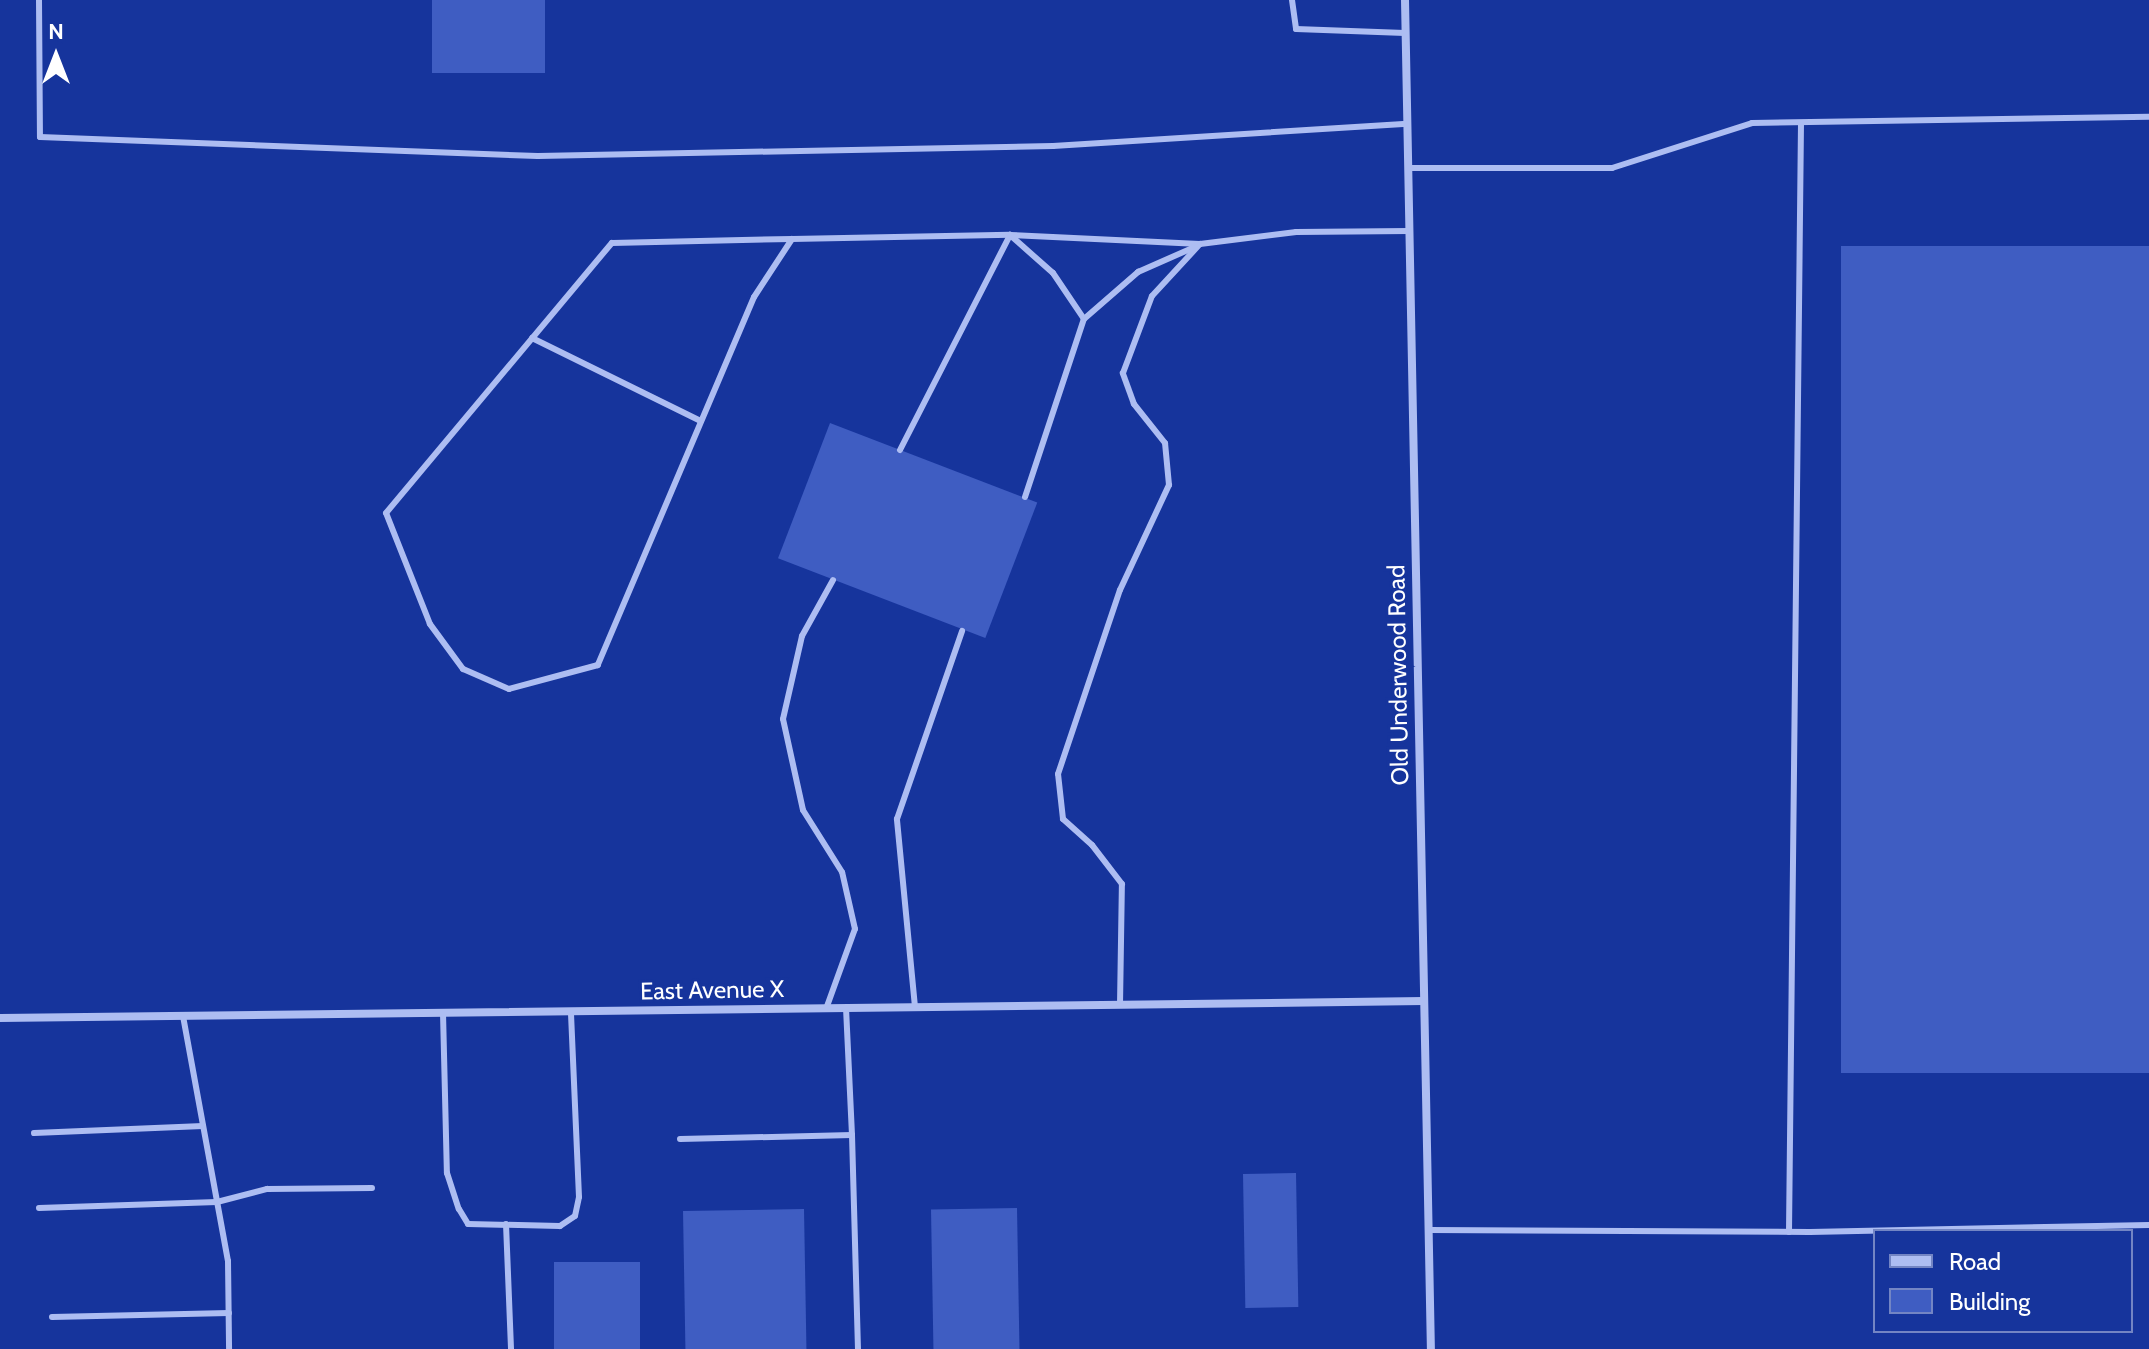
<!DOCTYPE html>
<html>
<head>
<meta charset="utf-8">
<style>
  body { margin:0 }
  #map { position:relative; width:2149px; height:1349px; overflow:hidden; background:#16349c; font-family:Cabin,sans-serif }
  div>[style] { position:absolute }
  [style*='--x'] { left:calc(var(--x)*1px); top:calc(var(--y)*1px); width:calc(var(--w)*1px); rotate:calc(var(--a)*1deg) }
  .building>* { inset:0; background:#3f5dc2; transform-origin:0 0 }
  .lane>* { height:6px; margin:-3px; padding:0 3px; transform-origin:3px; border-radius:3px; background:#adbdf2 }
  .street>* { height:8px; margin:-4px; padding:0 4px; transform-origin:4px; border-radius:4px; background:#adbdf2 }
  span { translate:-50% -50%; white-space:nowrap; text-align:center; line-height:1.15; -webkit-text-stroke:6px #16349c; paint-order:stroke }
  .street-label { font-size:24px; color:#fff }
  .legend { position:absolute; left:1873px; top:1229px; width:260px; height:104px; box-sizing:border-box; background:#16349c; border:2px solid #7385c4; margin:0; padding:10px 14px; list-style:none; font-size:24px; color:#fff }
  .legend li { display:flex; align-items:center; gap:16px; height:40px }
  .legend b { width:40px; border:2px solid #7385c4 }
  .north { position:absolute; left:16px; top:16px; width:80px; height:80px; -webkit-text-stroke:6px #16349c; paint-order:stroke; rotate:0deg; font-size:22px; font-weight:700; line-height:32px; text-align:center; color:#fff }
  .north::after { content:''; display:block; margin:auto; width:28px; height:36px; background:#fff; clip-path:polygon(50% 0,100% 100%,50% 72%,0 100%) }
</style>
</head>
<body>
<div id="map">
  <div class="building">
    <div style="left:432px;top:0;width:113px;height:73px"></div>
    <div style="left:2149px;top:246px;width:827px;height:308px;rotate:90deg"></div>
    <div style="left:830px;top:423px;width:222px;height:145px;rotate:21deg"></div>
    <div style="left:1296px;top:1173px;width:134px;height:53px;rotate:89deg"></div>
    <div style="left:1017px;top:1208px;width:141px;height:86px;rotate:89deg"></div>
    <div style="left:804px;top:1209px;width:140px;height:121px;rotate:89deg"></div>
    <div style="left:554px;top:1262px;width:86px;height:87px"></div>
  </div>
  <div class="lane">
    <div style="--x:39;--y:0;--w:137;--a:89.6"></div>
    <div style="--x:40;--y:137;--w:498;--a:2.2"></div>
    <div style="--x:538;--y:156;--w:515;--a:-1.11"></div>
    <div style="--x:1053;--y:146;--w:355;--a:-3.6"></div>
    <div style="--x:1292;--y:0;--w:29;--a:82"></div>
    <div style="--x:1296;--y:29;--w:109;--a:2.1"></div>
    <div style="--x:1408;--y:168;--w:204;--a:0"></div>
    <div style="--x:1612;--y:168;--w:147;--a:-17.8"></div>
    <div style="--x:1752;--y:123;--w:397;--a:-0.9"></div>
    <div style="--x:792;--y:239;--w:69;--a:123.2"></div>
    <div style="--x:754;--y:297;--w:400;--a:113"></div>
    <div style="--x:598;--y:665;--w:92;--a:164.9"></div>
    <div style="--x:509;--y:689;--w:50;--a:-156.5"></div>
    <div style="--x:463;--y:669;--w:56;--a:-126.3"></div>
    <div style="--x:430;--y:624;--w:119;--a:-111.6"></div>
    <div style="--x:386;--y:513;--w:352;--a:-50.1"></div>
    <div style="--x:612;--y:243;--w:180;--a:-1.3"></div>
    <div style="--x:792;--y:239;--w:218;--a:-1.1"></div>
    <div style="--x:1010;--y:235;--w:190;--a:2.7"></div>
    <div style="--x:532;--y:338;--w:188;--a:26.2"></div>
    <div style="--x:900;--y:450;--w:242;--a:-62.9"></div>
    <div style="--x:1010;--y:235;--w:57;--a:41.5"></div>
    <div style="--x:1053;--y:273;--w:55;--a:56"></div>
    <div style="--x:1025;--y:497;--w:188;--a:-71.7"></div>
    <div style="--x:1084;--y:319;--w:72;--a:-41"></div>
    <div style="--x:1138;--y:272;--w:64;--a:-23.8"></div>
    <div style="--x:1120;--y:1005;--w:121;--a:-89.1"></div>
    <div style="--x:1122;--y:884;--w:49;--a:-127.6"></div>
    <div style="--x:1092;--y:845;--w:39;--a:-138"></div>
    <div style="--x:1063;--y:819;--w:45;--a:-96.3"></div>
    <div style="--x:1058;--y:774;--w:194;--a:-71.4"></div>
    <div style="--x:1120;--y:590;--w:116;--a:-65"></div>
    <div style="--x:1169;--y:485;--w:42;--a:-95.4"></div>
    <div style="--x:1165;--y:443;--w:50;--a:-128.5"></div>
    <div style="--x:1134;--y:404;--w:33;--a:-110"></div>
    <div style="--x:1123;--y:373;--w:82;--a:-69.4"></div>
    <div style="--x:1152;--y:296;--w:71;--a:-47.3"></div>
    <div style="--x:1200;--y:244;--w:97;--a:-7.1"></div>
    <div style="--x:1296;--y:232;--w:113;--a:-0.5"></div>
    <div style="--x:915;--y:1007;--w:189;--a:-95.5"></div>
    <div style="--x:897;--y:819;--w:199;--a:-70.9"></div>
    <div style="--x:826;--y:1009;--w:85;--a:-70.1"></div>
    <div style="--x:855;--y:929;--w:58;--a:-102.8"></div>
    <div style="--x:842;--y:872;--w:73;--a:-122.2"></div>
    <div style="--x:803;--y:810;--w:93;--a:-102.4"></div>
    <div style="--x:783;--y:719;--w:85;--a:-77.1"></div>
    <div style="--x:802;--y:636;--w:64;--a:-61"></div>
    <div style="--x:443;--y:1013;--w:160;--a:88.6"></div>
    <div style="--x:447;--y:1173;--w:38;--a:72"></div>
    <div style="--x:459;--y:1209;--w:17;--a:59"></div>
    <div style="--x:468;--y:1224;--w:92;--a:1.2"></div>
    <div style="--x:560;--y:1226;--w:18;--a:-34"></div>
    <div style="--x:575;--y:1216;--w:19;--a:-78"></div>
    <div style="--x:579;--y:1197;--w:185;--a:-92.5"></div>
    <div style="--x:183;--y:1016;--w:249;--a:79.6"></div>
    <div style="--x:228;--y:1261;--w:88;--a:89.3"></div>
    <div style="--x:34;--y:1133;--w:169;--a:-2.4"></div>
    <div style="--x:852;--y:1135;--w:214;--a:88.4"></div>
    <div style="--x:680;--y:1139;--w:172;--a:-1.3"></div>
    <div style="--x:852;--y:1135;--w:127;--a:-92.7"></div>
    <div style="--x:39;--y:1208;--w:178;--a:-1.9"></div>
    <div style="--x:217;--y:1202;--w:52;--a:-14.6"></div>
    <div style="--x:267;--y:1189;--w:105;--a:-0.5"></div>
    <div style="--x:506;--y:1224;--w:125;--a:87.7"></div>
    <div style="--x:1429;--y:1230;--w:381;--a:0.3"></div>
    <div style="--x:1810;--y:1232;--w:339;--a:-1.2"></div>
    <div style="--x:1789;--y:1232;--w:1109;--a:-89.38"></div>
    <div style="--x:52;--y:1317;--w:177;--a:-1.3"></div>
  </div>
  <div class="street">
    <div style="--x:1405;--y:0;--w:1349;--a:88.9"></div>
    <div style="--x:0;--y:1018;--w:1424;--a:-0.68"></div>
  </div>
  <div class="street-label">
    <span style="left:1398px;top:675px;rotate:-91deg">Old Underwood Road</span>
    <span style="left:712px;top:990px;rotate:-1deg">East Avenue X</span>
  </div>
  <ul class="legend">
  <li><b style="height:10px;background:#adbdf2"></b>Road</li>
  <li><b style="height:22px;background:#3f5dc2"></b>Building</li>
  </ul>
  <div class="north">N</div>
</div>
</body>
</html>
